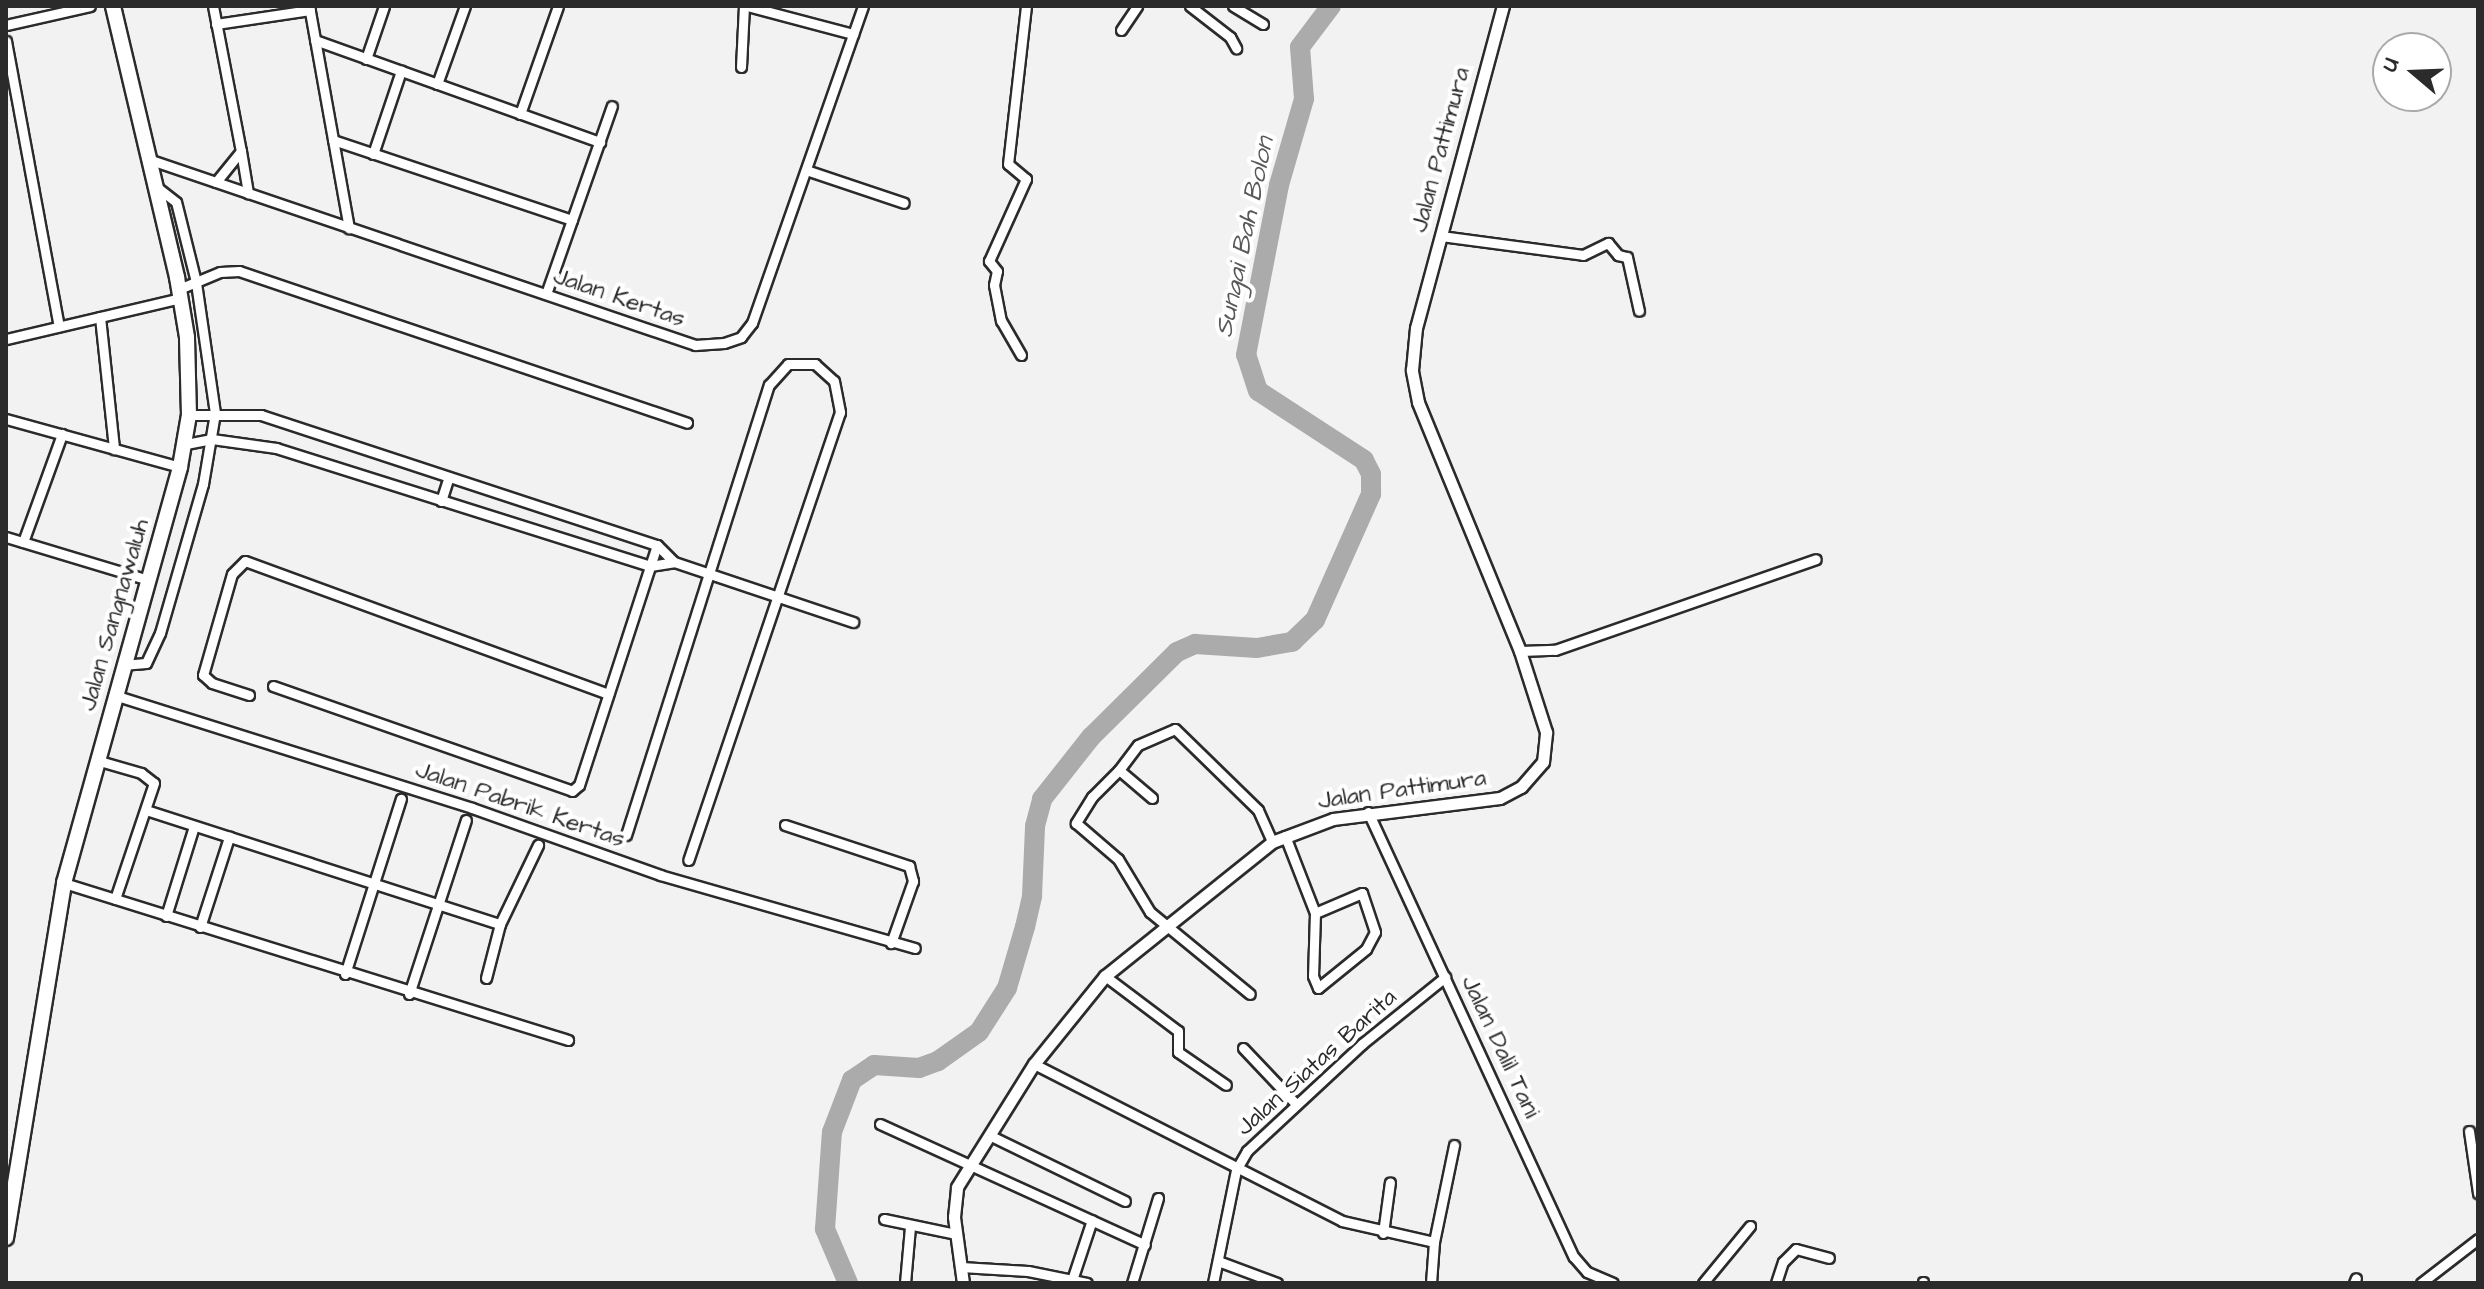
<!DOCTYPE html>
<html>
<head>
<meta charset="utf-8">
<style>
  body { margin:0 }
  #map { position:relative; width:2484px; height:1289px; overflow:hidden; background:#f2f2f2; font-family:"Architects Daughter",sans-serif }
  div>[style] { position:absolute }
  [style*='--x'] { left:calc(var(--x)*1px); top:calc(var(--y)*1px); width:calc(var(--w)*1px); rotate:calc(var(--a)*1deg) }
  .river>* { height:20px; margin:-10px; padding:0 10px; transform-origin:10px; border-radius:10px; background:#ababab }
  .roads { filter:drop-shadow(2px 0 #2b2b2b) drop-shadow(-2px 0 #2b2b2b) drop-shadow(0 2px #2b2b2b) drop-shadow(0 -2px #2b2b2b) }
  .minor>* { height:9px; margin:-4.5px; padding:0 4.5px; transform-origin:4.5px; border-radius:4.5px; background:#fff }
  .tertiary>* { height:11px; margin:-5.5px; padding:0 5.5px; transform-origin:5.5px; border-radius:5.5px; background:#fff }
  .primary>* { height:14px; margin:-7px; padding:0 7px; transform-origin:7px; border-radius:7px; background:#fff }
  span { translate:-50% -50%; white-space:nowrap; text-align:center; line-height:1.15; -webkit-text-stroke:8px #fff; paint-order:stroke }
  .street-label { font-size:24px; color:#2b2b2b }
  .water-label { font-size:26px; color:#585858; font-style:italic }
  .frame { position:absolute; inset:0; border:8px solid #2b2b2b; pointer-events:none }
  .north { position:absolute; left:2372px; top:32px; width:80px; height:80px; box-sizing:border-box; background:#fff; border:2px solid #aaa; border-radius:50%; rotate:289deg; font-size:22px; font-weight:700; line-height:32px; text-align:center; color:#2b2b2b }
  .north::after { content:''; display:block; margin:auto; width:28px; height:36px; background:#2b2b2b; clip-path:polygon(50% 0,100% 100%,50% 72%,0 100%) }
</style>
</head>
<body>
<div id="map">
  <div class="river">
    <div style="--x:848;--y:1283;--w:59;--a:-113.1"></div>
    <div style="--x:825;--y:1229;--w:97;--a:-85.9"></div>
    <div style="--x:832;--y:1132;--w:56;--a:-69"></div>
    <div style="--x:852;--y:1080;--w:27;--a:-34"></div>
    <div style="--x:874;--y:1065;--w:45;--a:3.8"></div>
    <div style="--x:919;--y:1068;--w:20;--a:-20"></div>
    <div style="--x:938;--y:1061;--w:50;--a:-35.3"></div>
    <div style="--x:979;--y:1032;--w:52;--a:-57.5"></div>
    <div style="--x:1007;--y:988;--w:64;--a:-73.6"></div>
    <div style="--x:1025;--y:927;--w:32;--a:-77"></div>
    <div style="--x:1032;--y:896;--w:70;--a:-87.5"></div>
    <div style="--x:1035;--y:826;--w:28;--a:-75"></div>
    <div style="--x:1042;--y:799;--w:79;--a:-51.7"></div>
    <div style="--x:1091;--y:737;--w:121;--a:-44.7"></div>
    <div style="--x:1177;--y:652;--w:20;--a:-24"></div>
    <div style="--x:1195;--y:644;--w:62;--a:3.7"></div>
    <div style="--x:1257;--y:648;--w:36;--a:-10"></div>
    <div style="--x:1292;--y:642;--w:32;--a:-44"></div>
    <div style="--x:1315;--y:620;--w:138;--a:-66"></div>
    <div style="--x:1371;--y:494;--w:20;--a:-90"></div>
    <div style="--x:1371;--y:474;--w:16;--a:-117"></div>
    <div style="--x:1364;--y:460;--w:126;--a:-146.9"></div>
    <div style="--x:1258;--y:391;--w:38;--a:-108"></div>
    <div style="--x:1246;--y:355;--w:173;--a:-79"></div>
    <div style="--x:1279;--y:185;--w:90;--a:-73.8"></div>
    <div style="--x:1304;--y:99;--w:52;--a:-94.4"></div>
    <div style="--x:1300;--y:47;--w:51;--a:-52.9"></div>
  </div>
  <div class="roads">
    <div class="minor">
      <div style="--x:213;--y:6;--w:148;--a:79.1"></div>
      <div style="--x:241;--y:151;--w:40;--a:129"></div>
      <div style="--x:309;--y:6;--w:226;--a:79.8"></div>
      <div style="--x:747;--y:6;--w:110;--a:14.8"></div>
      <div style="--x:1190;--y:6;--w:51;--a:37.8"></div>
      <div style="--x:1230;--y:37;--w:13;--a:61"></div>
      <div style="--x:1233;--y:6;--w:35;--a:31"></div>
      <div style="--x:216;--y:24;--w:95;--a:-8.5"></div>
      <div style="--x:6;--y:25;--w:86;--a:-12.7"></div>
      <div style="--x:1121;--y:30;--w:29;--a:-56"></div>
      <div style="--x:315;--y:40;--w:303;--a:19.7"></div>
      <div style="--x:6;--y:41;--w:290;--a:79.5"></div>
      <div style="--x:366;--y:59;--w:56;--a:-71.2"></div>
      <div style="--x:741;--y:67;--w:61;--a:-87.2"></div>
      <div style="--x:437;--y:84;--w:83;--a:-70.3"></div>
      <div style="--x:520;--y:114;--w:114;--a:-70.6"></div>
      <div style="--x:333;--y:140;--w:252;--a:18.5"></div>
      <div style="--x:241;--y:151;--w:43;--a:80.5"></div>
      <div style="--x:373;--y:154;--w:88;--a:-71.4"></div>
      <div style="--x:151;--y:160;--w:575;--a:18.78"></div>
      <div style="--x:695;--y:345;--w:29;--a:-4"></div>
      <div style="--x:724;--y:343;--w:18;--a:-19"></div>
      <div style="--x:741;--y:337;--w:18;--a:-52"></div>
      <div style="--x:752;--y:323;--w:336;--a:-70.7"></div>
      <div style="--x:806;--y:170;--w:103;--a:18.6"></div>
      <div style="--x:1441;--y:236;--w:143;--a:7.6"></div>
      <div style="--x:1583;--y:255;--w:28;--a:-26"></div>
      <div style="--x:1608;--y:243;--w:16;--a:50"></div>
      <div style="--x:1618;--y:255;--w:9;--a:13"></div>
      <div style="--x:1627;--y:257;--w:55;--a:77.5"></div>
      <div style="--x:179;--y:289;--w:44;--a:-22.5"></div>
      <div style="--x:220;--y:272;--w:19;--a:-3"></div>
      <div style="--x:239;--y:271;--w:473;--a:18.7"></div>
      <div style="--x:546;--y:294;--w:199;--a:-70.7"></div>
      <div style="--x:100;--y:317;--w:133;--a:83.9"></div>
      <div style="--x:6;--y:339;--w:180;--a:-13.2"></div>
      <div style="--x:1021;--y:355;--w:39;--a:-120"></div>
      <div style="--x:1001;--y:321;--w:37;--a:-101"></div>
      <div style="--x:994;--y:285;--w:14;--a:-78"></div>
      <div style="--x:997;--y:271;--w:13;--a:-129"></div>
      <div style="--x:989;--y:261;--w:90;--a:-65.7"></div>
      <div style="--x:1026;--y:179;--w:23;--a:-140"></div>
      <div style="--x:1008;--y:164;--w:159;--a:-83.5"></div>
      <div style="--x:189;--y:415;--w:72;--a:0"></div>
      <div style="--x:261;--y:415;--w:417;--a:18.2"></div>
      <div style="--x:657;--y:545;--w:24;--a:45"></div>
      <div style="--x:674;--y:562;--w:189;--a:18.5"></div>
      <div style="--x:6;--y:419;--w:180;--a:15.4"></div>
      <div style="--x:186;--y:444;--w:26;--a:-11"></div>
      <div style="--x:212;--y:439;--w:65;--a:8"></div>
      <div style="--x:276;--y:448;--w:392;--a:17.5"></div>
      <div style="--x:650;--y:566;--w:24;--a:-9"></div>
      <div style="--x:441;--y:501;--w:25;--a:-72"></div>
      <div style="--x:6;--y:537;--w:148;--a:16.8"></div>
      <div style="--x:23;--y:542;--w:115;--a:-70.1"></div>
      <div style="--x:1520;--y:651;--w:35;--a:-2"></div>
      <div style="--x:1555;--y:650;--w:276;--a:-19.2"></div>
      <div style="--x:122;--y:665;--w:24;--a:-5"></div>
      <div style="--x:146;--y:663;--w:33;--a:-65"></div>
      <div style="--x:160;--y:633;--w:155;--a:-73.9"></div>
      <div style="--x:203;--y:484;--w:72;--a:-80.4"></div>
      <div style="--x:215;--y:413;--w:132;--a:-98.3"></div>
      <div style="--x:196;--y:282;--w:82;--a:-104"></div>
      <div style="--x:176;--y:202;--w:24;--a:-142"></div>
      <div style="--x:273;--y:686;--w:317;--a:19.3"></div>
      <div style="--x:572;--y:791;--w:9;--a:-41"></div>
      <div style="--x:579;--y:785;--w:252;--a:-72"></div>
      <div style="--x:114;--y:695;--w:375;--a:17.5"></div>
      <div style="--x:472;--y:808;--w:200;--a:19.6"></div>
      <div style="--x:660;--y:875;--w:265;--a:16"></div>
      <div style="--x:249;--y:695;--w:39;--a:-162"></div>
      <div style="--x:212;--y:683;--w:12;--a:-138"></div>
      <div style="--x:203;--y:675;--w:105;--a:-74"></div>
      <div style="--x:232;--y:574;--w:18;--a:-45"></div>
      <div style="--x:245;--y:561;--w:387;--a:20.1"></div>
      <div style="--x:96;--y:760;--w:47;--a:16.1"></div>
      <div style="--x:141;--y:773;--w:16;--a:38"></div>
      <div style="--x:154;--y:783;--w:122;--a:108.6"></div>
      <div style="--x:1119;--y:770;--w:31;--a:-53"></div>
      <div style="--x:1138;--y:745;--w:40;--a:-23.4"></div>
      <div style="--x:1175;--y:729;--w:116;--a:44.3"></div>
      <div style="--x:1258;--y:810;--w:35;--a:66"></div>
      <div style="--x:1152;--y:798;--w:43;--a:-139.7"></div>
      <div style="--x:1119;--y:770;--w:38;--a:135"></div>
      <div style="--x:1092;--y:797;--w:31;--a:122"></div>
      <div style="--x:1076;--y:823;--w:55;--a:40.6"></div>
      <div style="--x:1118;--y:859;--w:62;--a:58.9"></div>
      <div style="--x:1150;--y:912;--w:129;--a:39.4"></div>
      <div style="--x:146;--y:810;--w:372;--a:17.9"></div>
      <div style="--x:500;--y:924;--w:88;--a:-64.3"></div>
      <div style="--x:1368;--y:812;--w:490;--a:65.2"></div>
      <div style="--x:1574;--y:1257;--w:20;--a:49"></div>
      <div style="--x:1587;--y:1272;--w:28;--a:23"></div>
      <div style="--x:785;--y:825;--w:131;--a:18.3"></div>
      <div style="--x:909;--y:866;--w:16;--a:75"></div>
      <div style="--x:913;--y:881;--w:66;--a:109.5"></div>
      <div style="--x:626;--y:835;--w:472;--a:-72.4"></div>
      <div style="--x:769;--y:385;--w:28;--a:-48"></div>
      <div style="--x:788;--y:364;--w:27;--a:0"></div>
      <div style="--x:815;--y:364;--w:25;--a:42"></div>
      <div style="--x:834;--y:381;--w:32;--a:79"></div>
      <div style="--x:840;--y:412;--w:473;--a:108.7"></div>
      <div style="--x:1285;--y:836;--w:83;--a:68.7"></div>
      <div style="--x:1315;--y:913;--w:63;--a:91.8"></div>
      <div style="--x:1313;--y:976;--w:13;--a:67"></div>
      <div style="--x:1318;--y:988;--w:62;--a:-39.1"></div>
      <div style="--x:1366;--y:949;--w:19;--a:-62"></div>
      <div style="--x:1375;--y:932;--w:41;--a:-108.4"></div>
      <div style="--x:1362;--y:893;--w:51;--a:156.9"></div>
      <div style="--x:64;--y:883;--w:528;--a:17.3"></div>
      <div style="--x:166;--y:916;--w:94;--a:-72.7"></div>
      <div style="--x:200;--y:927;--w:95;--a:-72.1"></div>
      <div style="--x:345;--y:974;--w:184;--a:-72.3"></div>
      <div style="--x:1105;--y:976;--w:91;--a:37"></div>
      <div style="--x:1178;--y:1031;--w:21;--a:90"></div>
      <div style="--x:1178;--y:1052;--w:58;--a:34.5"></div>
      <div style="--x:486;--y:978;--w:56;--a:-75.5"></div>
      <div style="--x:409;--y:994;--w:183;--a:-71.9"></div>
      <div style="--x:1243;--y:1048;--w:77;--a:46.6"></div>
      <div style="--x:1034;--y:1064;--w:346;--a:27"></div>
      <div style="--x:1342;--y:1221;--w:94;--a:12.9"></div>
      <div style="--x:1434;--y:1242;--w:41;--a:94.2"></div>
      <div style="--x:880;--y:1124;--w:291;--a:24.5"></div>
      <div style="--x:2469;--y:1131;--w:63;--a:81.7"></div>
      <div style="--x:989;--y:1135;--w:151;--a:25.9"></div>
      <div style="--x:884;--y:1219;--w:74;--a:11.8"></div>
      <div style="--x:1383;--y:1233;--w:51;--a:-82.2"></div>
      <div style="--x:1434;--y:1242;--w:99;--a:-78.3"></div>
      <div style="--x:1218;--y:1261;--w:63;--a:20.4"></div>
      <div style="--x:961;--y:1267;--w:67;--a:3.4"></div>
      <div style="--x:1028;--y:1271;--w:60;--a:11.5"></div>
      <div style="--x:905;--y:1283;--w:56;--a:-84.9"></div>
      <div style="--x:1071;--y:1283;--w:66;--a:-71.6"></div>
      <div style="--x:1132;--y:1283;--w:89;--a:-73"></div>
      <div style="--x:1213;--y:1283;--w:115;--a:-78.5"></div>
      <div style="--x:1236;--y:1170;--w:22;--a:-60"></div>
      <div style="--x:1247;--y:1151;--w:157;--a:-42.9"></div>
      <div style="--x:1362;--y:1044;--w:107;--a:-38.9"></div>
      <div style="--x:1703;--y:1283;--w:74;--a:-50.5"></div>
      <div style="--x:1776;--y:1283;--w:22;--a:-72"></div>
      <div style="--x:1783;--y:1262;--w:18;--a:-45"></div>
      <div style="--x:1796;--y:1249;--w:34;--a:15"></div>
      <div style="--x:1923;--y:1283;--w:1;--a:-90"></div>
      <div style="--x:2354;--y:1283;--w:5;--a:-68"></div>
      <div style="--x:2421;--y:1283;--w:72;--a:-37.7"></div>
    </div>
    <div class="tertiary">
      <div style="--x:963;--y:1283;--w:67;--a:-97.8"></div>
      <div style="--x:954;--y:1217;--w:30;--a:-84"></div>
      <div style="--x:957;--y:1187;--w:145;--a:-58"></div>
      <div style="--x:1034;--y:1064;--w:113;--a:-51.1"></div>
      <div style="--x:1105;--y:976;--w:214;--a:-38.7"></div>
      <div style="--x:1272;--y:842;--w:65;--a:-20.7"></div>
      <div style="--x:1333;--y:819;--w:168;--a:-7.2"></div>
      <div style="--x:1500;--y:798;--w:24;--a:-28"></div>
      <div style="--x:1521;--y:787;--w:33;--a:-49"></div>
      <div style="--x:1543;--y:762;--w:30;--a:-84"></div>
      <div style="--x:1546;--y:732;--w:85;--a:-107.8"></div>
      <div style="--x:1520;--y:651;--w:269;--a:-112.3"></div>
      <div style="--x:1418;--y:402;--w:33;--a:-101"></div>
      <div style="--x:1412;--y:370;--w:42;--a:-84.6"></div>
      <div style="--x:1416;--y:328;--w:334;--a:-74.9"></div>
    </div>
    <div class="primary">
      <div style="--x:6;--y:1238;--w:360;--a:-80.7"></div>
      <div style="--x:64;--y:883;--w:432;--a:-74.4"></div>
      <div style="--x:180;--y:467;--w:53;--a:-80.2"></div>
      <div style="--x:189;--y:415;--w:78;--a:-91.5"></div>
      <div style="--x:187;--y:337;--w:61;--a:-99.5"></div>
      <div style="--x:177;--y:277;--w:278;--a:-103.3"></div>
    </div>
  </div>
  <div class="street-label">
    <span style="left:1441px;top:150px;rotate:-75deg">Jalan Pattimura</span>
    <span style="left:619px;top:298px;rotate:19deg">Jalan Kertas</span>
    <span style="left:115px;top:615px;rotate:-74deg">Jalan Sangnawaluh</span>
    <span style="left:1402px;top:790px;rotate:-8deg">Jalan Pattimura</span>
    <span style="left:520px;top:805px;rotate:19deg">Jalan Pabrik Kertas</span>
    <span style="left:1500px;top:1047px;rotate:65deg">Jalan Dalil Tani</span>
    <span style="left:1317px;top:1063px;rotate:-42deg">Jalan Siatas Barita</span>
  </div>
  <div class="water-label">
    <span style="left:1245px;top:237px;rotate:-78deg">Sungai Bah Bolon</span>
  </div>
  <div class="frame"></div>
  <div class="north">U</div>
</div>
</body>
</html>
